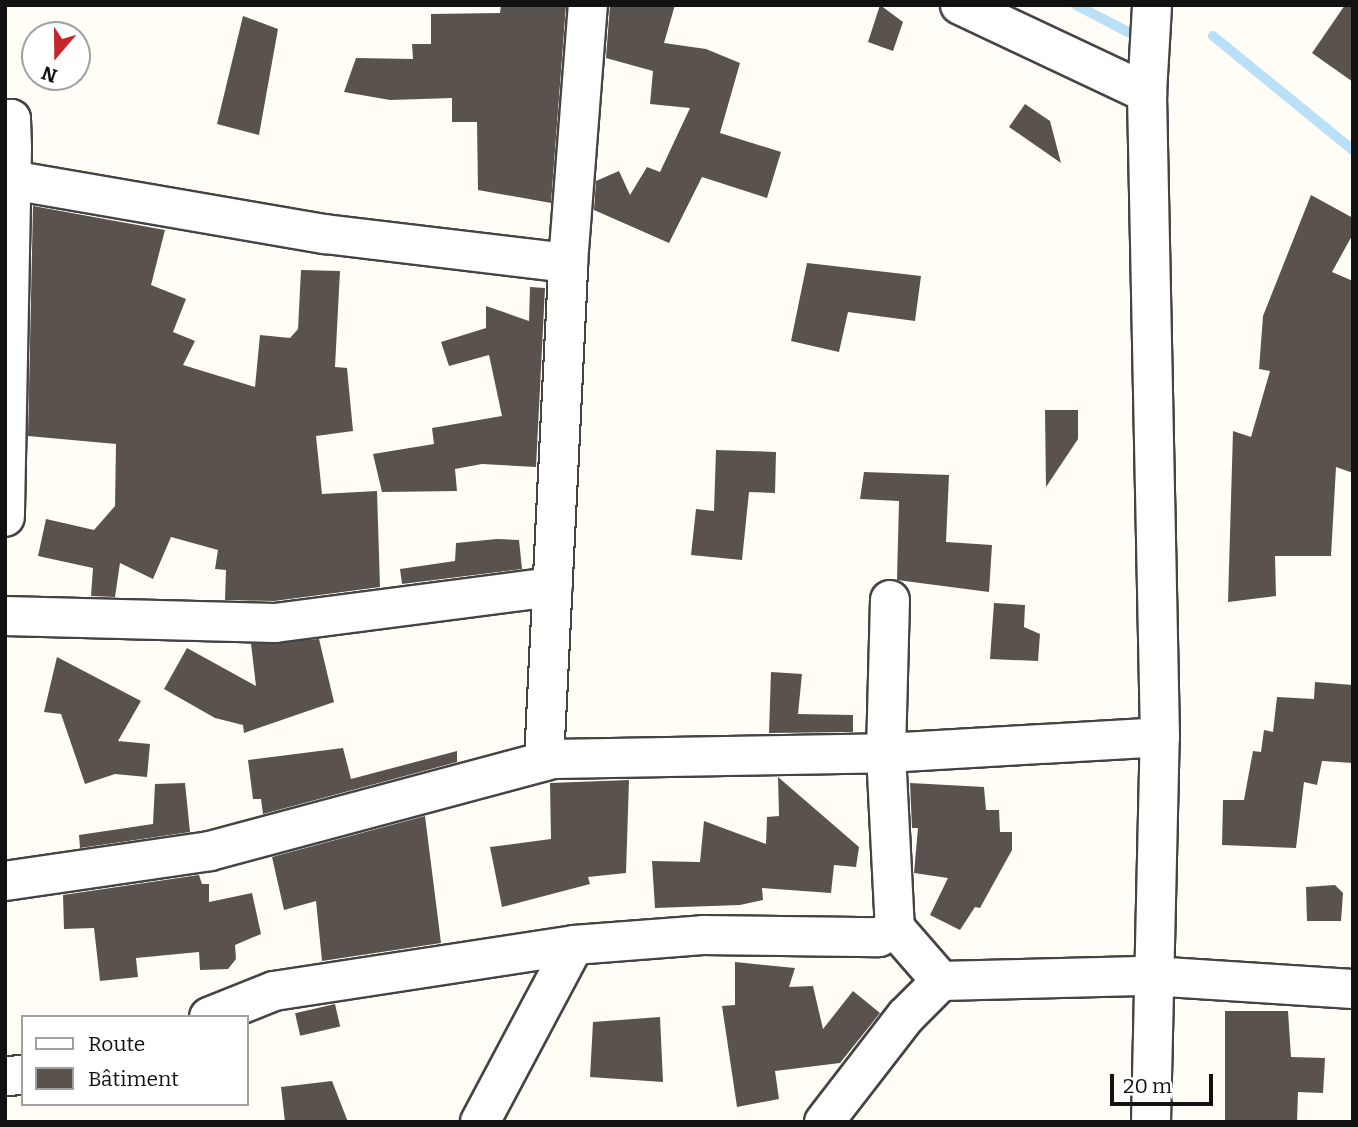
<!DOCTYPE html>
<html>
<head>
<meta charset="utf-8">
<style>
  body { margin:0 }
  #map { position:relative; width:1358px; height:1127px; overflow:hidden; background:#fffdf5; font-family:Bitter,serif }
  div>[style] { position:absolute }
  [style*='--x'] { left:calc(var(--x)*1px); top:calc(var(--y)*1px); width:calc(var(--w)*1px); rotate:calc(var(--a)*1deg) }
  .stream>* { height:10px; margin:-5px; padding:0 5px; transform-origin:5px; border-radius:5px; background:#b9e0f7 }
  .building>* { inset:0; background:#5a524d; transform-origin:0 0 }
  .roads { filter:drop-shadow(2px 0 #444) drop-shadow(-2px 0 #444) drop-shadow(0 2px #444) drop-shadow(0 -2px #444) }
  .minor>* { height:38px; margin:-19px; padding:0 19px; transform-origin:19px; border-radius:19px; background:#fff }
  span { translate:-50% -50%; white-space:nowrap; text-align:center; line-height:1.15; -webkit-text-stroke:7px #fff; paint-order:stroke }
  .frame { position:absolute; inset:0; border:7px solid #111; pointer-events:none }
  .legend { position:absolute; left:21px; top:1015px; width:228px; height:91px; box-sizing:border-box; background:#fff; border:2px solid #a0a0a0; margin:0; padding:9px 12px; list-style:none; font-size:21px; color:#111 }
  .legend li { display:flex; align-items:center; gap:14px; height:35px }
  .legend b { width:35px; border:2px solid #a0a0a0 }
  .north { position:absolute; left:21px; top:21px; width:70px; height:70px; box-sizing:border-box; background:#fff; border:2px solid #a0a0a0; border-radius:50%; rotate:200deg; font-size:19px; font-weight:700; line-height:28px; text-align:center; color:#111 }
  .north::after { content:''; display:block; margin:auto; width:24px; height:32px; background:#c4262e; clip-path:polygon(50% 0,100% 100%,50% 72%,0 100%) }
  .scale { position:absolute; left:1110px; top:1074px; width:103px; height:32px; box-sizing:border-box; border:4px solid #111; border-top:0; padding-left:9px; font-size:21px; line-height:24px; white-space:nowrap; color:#111; -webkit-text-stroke:5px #fff; paint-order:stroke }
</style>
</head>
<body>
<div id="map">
  <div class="stream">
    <div style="--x:1076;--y:5;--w:63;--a:27.4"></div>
    <div style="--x:1213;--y:36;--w:181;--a:39.2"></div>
  </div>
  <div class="building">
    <div style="clip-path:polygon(501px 5px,566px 5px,551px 203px,478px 190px,477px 122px,452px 122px,452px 98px,390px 100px,344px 92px,356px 58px,413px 59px,412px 44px,431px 44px,431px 14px,500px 13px)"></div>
    <div style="clip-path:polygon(610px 5px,675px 5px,664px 43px,706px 49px,740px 63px,720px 133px,781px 152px,767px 198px,702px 177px,669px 243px,594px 210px,596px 181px,619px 171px,630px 195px,647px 167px,660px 172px,690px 108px,650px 104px,653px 71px,606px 58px)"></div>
    <div style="clip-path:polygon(880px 5px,903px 22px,893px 51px,868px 42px)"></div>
    <div style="clip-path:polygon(1345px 5px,1353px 5px,1353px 82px,1312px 53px)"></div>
    <div style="clip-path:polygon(243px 16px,278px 29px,259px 135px,217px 124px)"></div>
    <div style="clip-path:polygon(1025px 104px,1050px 121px,1061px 163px,1009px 127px)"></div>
    <div style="clip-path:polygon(1311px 195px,1353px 218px,1353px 234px,1332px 272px,1353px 281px,1353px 473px,1336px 467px,1331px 556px,1275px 556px,1276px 596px,1228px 602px,1233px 431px,1251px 437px,1270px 371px,1259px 369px,1263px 316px)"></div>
    <div style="clip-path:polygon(33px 206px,165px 230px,151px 285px,186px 299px,173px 332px,195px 341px,183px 365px,255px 387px,260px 335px,290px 338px,298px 329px,301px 270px,340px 271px,335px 367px,347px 368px,353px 431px,316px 436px,322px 494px,377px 491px,380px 587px,274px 601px,225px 600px,226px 570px,215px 569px,218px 550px,171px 537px,153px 579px,120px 563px,115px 597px,91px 596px,93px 568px,38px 556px,46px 519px,94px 530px,115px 506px,116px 444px,28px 436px)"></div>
    <div style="clip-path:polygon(807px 263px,921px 276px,915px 321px,848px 312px,839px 352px,791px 341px)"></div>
    <div style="clip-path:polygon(530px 287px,545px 288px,536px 467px,482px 464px,455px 469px,457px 491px,382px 492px,373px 454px,434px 444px,432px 428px,502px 416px,489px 355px,449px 366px,441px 342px,486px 328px,486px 306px,529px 321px)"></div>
    <div style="clip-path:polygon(1045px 410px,1078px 410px,1078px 439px,1046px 487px)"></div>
    <div style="clip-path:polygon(716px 450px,776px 452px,775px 493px,749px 492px,742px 560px,691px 555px,696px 509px,714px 511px)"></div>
    <div style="clip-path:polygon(864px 472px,949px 475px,946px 542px,992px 545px,989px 592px,897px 580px,899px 501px,860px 499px)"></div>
    <div style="clip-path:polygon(497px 539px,519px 540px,522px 569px,402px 584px,400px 569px,455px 561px,456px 543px)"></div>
    <div style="clip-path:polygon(994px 603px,1025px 605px,1024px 627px,1040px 634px,1038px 661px,990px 659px)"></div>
    <div style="clip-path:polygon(319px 639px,334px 702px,244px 733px,243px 725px,215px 718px,164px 689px,187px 648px,256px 686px,251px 644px)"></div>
    <div style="clip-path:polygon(57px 657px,141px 701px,118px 741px,150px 744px,147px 777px,115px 774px,85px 784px,61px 714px,44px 712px)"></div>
    <div style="clip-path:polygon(771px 672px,802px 674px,798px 714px,853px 715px,853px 732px,769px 733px)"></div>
    <div style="clip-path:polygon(1315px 682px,1353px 685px,1353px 763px,1322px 761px,1317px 785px,1304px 782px,1296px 848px,1222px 845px,1223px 800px,1244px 800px,1253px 751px,1261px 752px,1264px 730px,1273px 732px,1277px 697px,1314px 699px)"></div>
    <div style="clip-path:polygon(343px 748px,351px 779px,457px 751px,457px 762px,263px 814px,261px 799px,253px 799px,248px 760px)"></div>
    <div style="clip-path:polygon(778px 777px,859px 847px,856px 867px,834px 865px,831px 893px,762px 888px,763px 900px,740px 905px,655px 908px,652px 861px,700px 862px,704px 821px,766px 844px,767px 817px,779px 816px)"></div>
    <div style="clip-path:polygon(629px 780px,626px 873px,588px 877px,590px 884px,502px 907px,490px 847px,551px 839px,550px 783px)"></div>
    <div style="clip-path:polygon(185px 783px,190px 832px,80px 848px,79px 835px,153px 824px,155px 784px)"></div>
    <div style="clip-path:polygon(910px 783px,984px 787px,986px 810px,999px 810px,1000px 832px,1012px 832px,1012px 850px,980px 908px,975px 907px,960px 930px,930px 915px,948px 878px,914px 873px,918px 828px,912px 828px)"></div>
    <div style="clip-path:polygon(425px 816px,441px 943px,322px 961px,316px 901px,284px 910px,272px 857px)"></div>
    <div style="clip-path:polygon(199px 875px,202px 884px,209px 884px,209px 902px,252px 893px,261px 934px,235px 945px,236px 959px,228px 969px,200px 970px,199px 952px,136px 958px,138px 977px,100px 981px,94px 928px,64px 929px,63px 895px)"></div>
    <div style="clip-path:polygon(1335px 885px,1343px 893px,1341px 921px,1307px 921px,1306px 887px)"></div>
    <div style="clip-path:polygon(735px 962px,795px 968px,789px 987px,813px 986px,823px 1029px,853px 991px,880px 1013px,840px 1063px,775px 1071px,779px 1099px,737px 1107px,722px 1006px,735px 1005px)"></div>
    <div style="left:335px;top:1004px;width:23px;height:41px;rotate:77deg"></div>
    <div style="clip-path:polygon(1225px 1011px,1288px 1011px,1291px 1057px,1325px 1058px,1323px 1093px,1298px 1092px,1297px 1122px,1225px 1122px)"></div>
    <div style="clip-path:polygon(660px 1017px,663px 1082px,590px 1077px,593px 1022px)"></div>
    <div style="clip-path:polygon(332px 1081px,348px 1122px,285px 1122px,281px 1087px)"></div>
  </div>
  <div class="roads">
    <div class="minor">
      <div style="--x:960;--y:5;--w:207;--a:25.2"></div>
      <div style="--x:5;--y:119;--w:6;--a:0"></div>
      <div style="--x:11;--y:119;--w:28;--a:88"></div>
      <div style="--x:12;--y:147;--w:370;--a:91.1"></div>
      <div style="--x:11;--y:180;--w:319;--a:9.8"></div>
      <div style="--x:325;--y:234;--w:245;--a:6.8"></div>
      <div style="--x:890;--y:600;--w:153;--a:91.5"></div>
      <div style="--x:886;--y:753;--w:175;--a:87.1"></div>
      <div style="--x:895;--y:928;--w:70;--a:49"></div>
      <div style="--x:5;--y:616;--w:270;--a:1.5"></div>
      <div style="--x:275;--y:623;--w:280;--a:-7.4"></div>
      <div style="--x:544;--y:761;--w:499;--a:-87.2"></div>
      <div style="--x:568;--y:263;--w:259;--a:-85.6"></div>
      <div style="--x:5;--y:881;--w:207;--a:-8.3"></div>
      <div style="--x:210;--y:851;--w:355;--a:-15"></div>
      <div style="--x:553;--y:759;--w:333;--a:-1"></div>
      <div style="--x:886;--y:753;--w:274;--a:-3.3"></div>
      <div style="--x:209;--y:1017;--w:70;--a:-21.8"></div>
      <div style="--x:274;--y:991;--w:304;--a:-8.7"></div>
      <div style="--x:574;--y:945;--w:129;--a:-4.4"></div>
      <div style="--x:703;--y:935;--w:176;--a:0.7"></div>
      <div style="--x:879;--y:937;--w:18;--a:-29"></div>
      <div style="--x:5;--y:1076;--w:18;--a:-3"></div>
      <div style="--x:480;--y:1122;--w:200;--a:-62"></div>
      <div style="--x:824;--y:1122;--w:134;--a:-52.3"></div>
      <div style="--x:906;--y:1016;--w:49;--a:-45"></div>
      <div style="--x:941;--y:981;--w:210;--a:-1.4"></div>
      <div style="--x:1151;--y:976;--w:202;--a:3.7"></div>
      <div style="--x:1151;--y:1122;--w:385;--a:-88.7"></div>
      <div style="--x:1160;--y:737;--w:644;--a:-91.16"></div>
      <div style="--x:1147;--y:93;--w:88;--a:-86.7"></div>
    </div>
  </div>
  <div class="frame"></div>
  <ul class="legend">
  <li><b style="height:9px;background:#fff"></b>Route</li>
  <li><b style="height:19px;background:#5a524d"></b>Bâtiment</li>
  </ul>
  <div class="north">N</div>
  <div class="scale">20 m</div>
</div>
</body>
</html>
